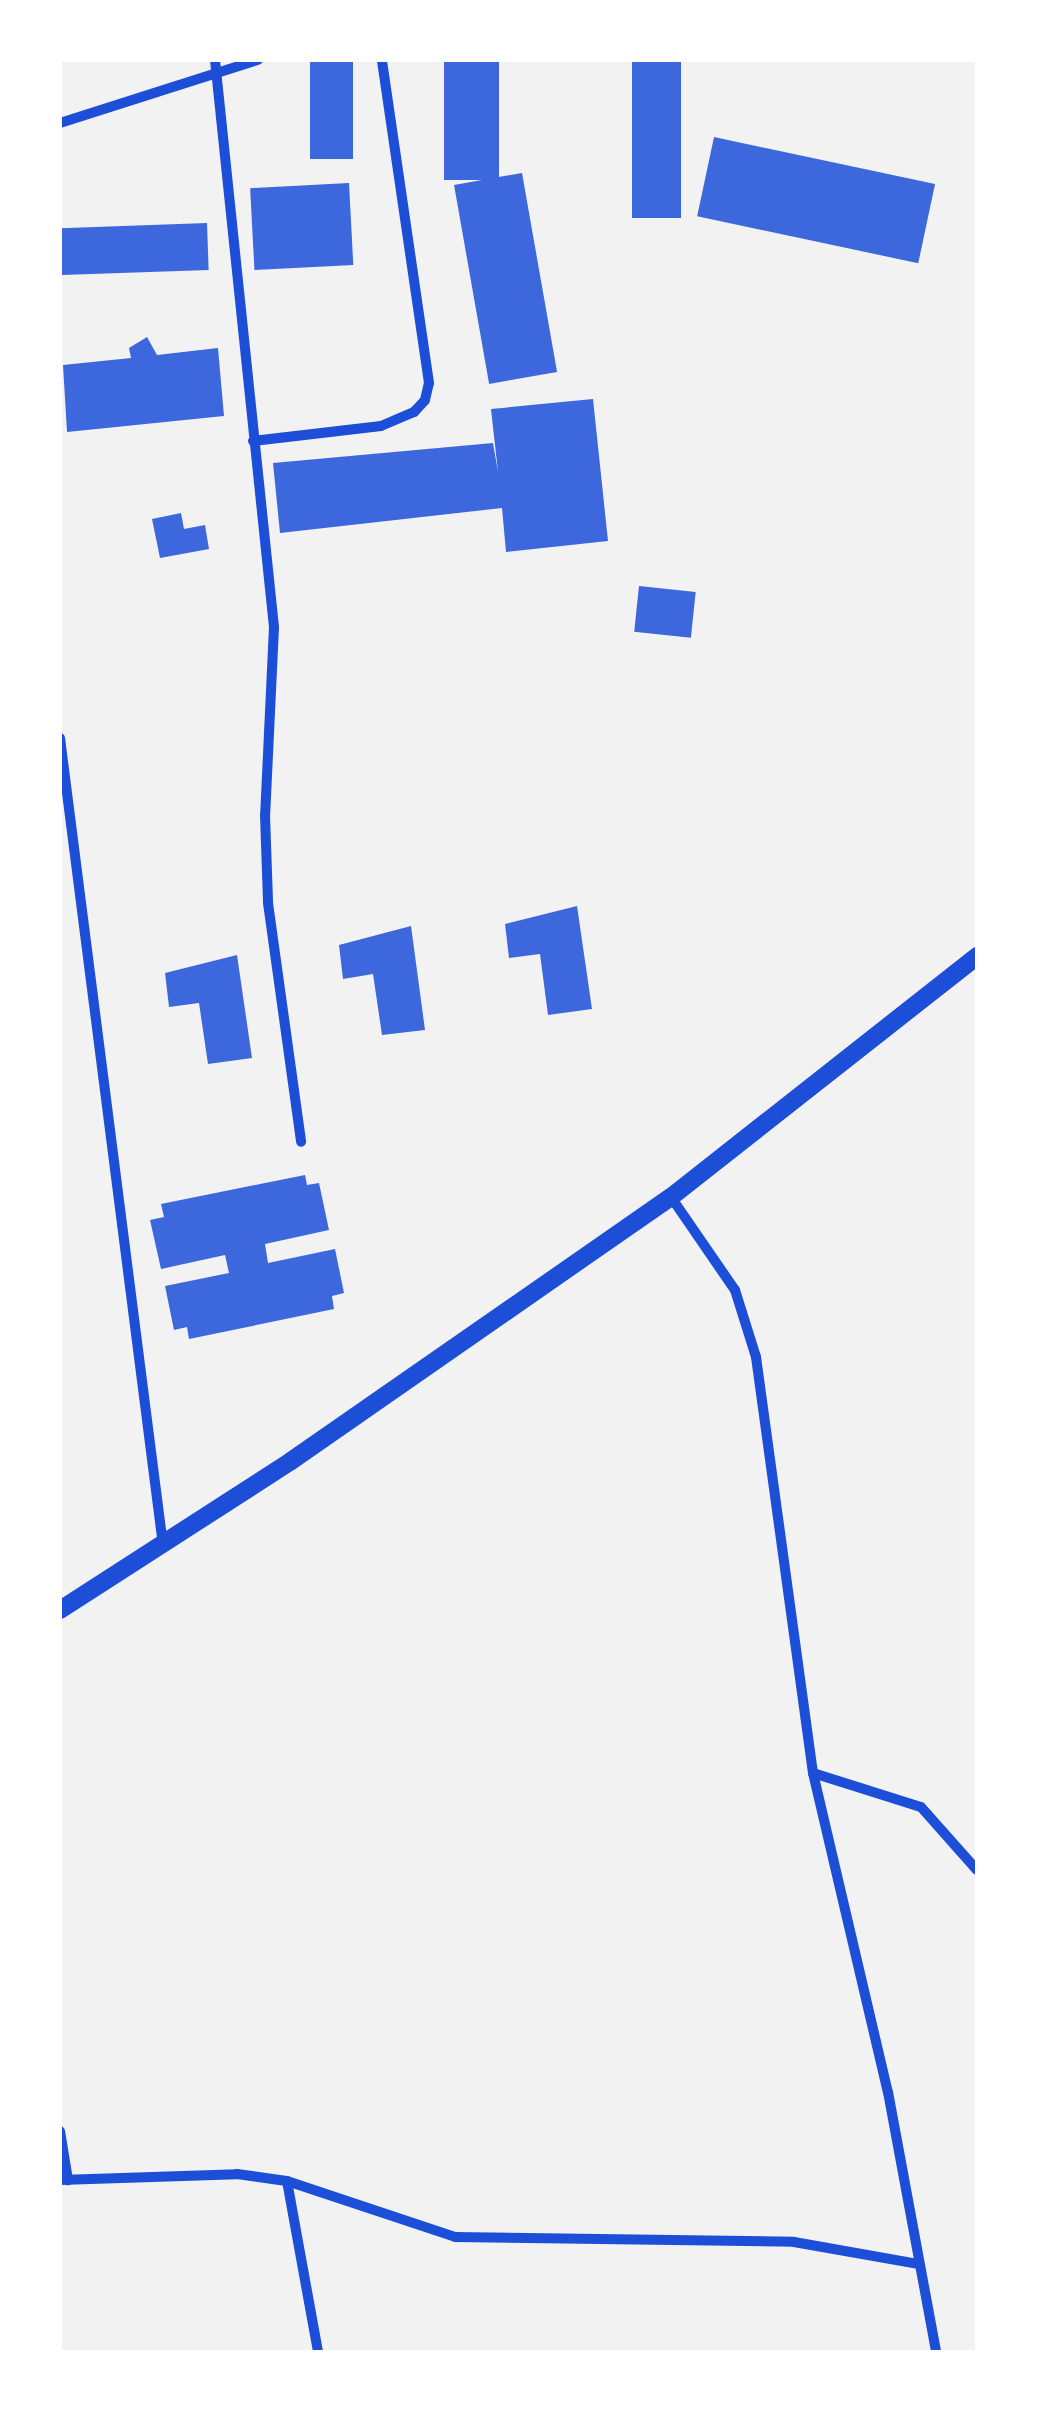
<!DOCTYPE html>
<html>
<head>
<meta charset="utf-8">
<style>
  body { margin:0 }
  #map { position:relative; width:1037px; height:2412px; overflow:hidden; background:#f2f2f2; font-family:Overpass,sans-serif }
  div>[style] { position:absolute }
  [style*='--x'] { left:calc(var(--x)*1px); top:calc(var(--y)*1px); width:calc(var(--w)*1px); rotate:calc(var(--a)*1deg) }
  .building>* { inset:0; background:#3d67dc; transform-origin:0 0 }
  .minor>* { height:10px; margin:-5px; padding:0 5px; transform-origin:5px; border-radius:5px; background:#1d4ed8 }
  .tertiary>* { height:18px; margin:-9px; padding:0 9px; transform-origin:9px; border-radius:9px; background:#1d4ed8 }
  span { translate:-50% -50%; white-space:nowrap; text-align:center; line-height:1.15; -webkit-text-stroke:9px #fff; paint-order:stroke }
  .frame { position:absolute; inset:0; border:62px solid #fff; pointer-events:none }
</style>
</head>
<body>
<div id="map">
  <div class="building">
    <div style="left:310px;top:60px;width:43px;height:99px"></div>
    <div style="left:444px;top:60px;width:55px;height:120px"></div>
    <div style="left:632px;top:60px;width:49px;height:158px"></div>
    <div style="left:714px;top:137px;width:226px;height:81px;rotate:12deg"></div>
    <div style="left:522px;top:173px;width:202px;height:69px;rotate:80deg"></div>
    <div style="left:349px;top:183px;width:82px;height:99px;rotate:87deg"></div>
    <div style="left:207px;top:223px;width:47px;height:147px;rotate:88deg"></div>
    <div style="clip-path:polygon(147px 337px,157px 355px,218px 348px,224px 416px,67px 432px,63px 365px,131px 358px,129px 348px)"></div>
    <div style="clip-path:polygon(593px 399px,608px 541px,506px 552px,502px 508px,280px 533px,273px 463px,493px 443px,498px 472px,491px 409px)"></div>
    <div style="clip-path:polygon(181px 513px,184px 529px,205px 525px,209px 549px,160px 558px,152px 519px)"></div>
    <div style="left:639px;top:586px;width:57px;height:46px;rotate:6deg"></div>
    <div style="clip-path:polygon(577px 906px,592px 1009px,548px 1015px,540px 954px,509px 958px,505px 924px)"></div>
    <div style="clip-path:polygon(411px 926px,425px 1030px,382px 1035px,373px 974px,343px 979px,339px 945px)"></div>
    <div style="clip-path:polygon(237px 955px,252px 1058px,208px 1064px,199px 1003px,169px 1007px,165px 973px)"></div>
    <div style="clip-path:polygon(305px 1175px,307px 1185px,319px 1183px,329px 1230px,265px 1244px,268px 1263px,335px 1249px,344px 1293px,332px 1296px,334px 1309px,189px 1339px,187px 1327px,174px 1330px,165px 1286px,229px 1273px,225px 1255px,161px 1269px,150px 1220px,164px 1217px,161px 1204px)"></div>
  </div>
  <div class="minor">
    <div style="--x:215;--y:60;--w:570;--a:84.06"></div>
    <div style="--x:274;--y:627;--w:188;--a:92.7"></div>
    <div style="--x:265;--y:815;--w:88;--a:88"></div>
    <div style="--x:268;--y:903;--w:241;--a:82.1"></div>
    <div style="--x:60;--y:123;--w:208;--a:-17.7"></div>
    <div style="--x:253;--y:441;--w:129;--a:-6.7"></div>
    <div style="--x:381;--y:426;--w:36;--a:-23"></div>
    <div style="--x:414;--y:412;--w:16;--a:-47"></div>
    <div style="--x:425;--y:400;--w:17;--a:-77"></div>
    <div style="--x:429;--y:383;--w:326;--a:-98.3"></div>
    <div style="--x:60;--y:738;--w:814;--a:82.73"></div>
    <div style="--x:671;--y:1197;--w:113;--a:55.5"></div>
    <div style="--x:735;--y:1290;--w:70;--a:72.6"></div>
    <div style="--x:756;--y:1357;--w:420;--a:82.2"></div>
    <div style="--x:813;--y:1773;--w:328;--a:76.8"></div>
    <div style="--x:888;--y:2092;--w:264;--a:79.5"></div>
    <div style="--x:813;--y:1773;--w:113;--a:17.5"></div>
    <div style="--x:921;--y:1807;--w:84;--a:48.4"></div>
    <div style="--x:60;--y:2131;--w:50;--a:80.7"></div>
    <div style="--x:60;--y:2180;--w:177;--a:-1.9"></div>
    <div style="--x:237;--y:2174;--w:50;--a:8"></div>
    <div style="--x:287;--y:2181;--w:177;--a:18.4"></div>
    <div style="--x:455;--y:2237;--w:339;--a:0.8"></div>
    <div style="--x:794;--y:2242;--w:127;--a:10"></div>
    <div style="--x:287;--y:2181;--w:174;--a:79.7"></div>
  </div>
  <div class="tertiary">
    <div style="--x:60;--y:1610;--w:275;--a:-32.8"></div>
    <div style="--x:291;--y:1461;--w:463;--a:-34.8"></div>
    <div style="--x:671;--y:1197;--w:390;--a:-38.2"></div>
  </div>
  <div class="frame"></div>
</div>
</body>
</html>
